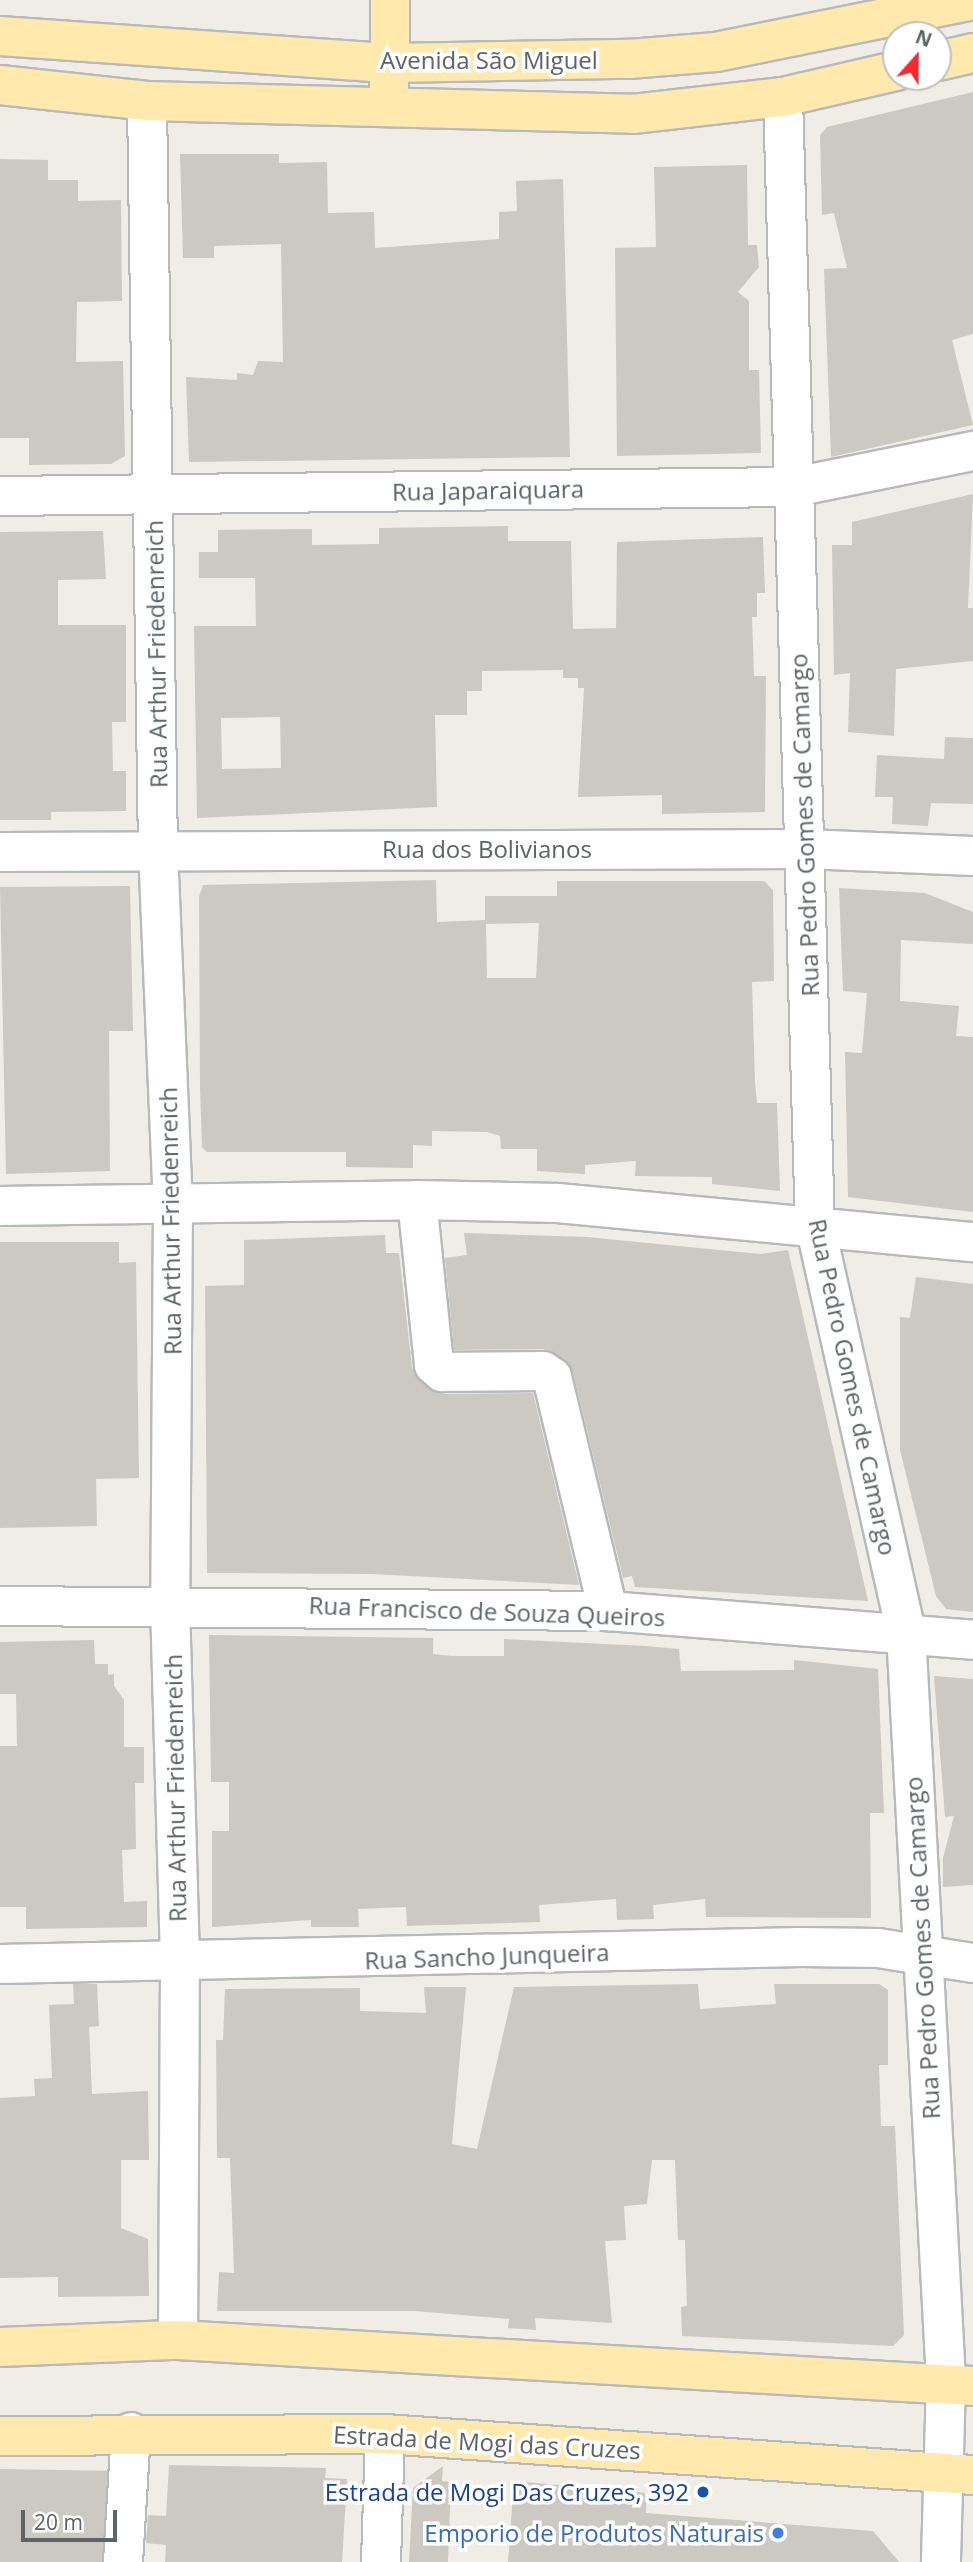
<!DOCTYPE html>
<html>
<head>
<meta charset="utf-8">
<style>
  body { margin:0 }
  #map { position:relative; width:973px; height:2562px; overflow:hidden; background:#f0ede6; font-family:"Open Sans",sans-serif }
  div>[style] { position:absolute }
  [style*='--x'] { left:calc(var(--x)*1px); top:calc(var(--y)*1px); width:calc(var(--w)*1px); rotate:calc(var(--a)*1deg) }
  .building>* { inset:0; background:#ccc8c2; transform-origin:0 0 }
  .roads { filter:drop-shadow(2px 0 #b6b9bd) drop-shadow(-2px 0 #b6b9bd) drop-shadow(0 2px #b6b9bd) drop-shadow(0 -2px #b6b9bd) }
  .minor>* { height:38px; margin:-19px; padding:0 19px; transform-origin:19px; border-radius:19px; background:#fff }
  .major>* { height:38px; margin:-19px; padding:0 19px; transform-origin:19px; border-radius:19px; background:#ffe9ac }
  .dots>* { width:19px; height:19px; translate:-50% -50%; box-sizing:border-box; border:4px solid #fff; border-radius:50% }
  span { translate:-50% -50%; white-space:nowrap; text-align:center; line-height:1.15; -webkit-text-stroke:7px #fff; paint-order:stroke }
  .street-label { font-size:24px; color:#5d6367 }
  .transit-label { font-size:24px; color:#164399 }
  .right { translate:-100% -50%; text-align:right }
  .shop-label { font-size:24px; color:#366cbe }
  .north { position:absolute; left:882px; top:21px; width:70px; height:70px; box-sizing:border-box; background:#fff; border:2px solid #bec1c2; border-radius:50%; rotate:21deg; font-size:19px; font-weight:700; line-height:28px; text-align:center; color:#5d6367 }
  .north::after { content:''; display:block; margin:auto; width:24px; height:32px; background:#f3292e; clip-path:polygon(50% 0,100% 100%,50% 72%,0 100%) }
  .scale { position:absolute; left:21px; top:2510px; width:96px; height:32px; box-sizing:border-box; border:4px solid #5d6367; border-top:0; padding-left:9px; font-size:21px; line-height:24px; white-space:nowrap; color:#5d6367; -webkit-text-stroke:5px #fff; paint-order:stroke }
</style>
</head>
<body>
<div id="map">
  <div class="building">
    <div style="clip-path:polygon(973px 92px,973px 334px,952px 340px,973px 425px,831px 457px,824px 269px,847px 268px,834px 213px,822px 215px,820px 135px,827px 127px)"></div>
    <div style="clip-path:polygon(180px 154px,279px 154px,279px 163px,327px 162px,328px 213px,374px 212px,375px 248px,499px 239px,499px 212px,517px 211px,516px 181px,563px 179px,570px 457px,189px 462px,186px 377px,237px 380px,237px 373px,253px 375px,258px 361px,283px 362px,281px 244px,214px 246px,214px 258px,183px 258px)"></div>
    <div style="clip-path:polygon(0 159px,48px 160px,48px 180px,78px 180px,78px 201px,121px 200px,122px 301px,77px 302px,76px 362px,123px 361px,125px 456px,111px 464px,29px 465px,29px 438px,0 438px)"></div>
    <div style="clip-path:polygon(747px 165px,748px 245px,757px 245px,759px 267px,738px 292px,749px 301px,749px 370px,759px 370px,761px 453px,617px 456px,615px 248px,656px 247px,654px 167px)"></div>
    <div style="clip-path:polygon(973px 494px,968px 608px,973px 608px,973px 661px,896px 669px,894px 736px,848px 732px,850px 673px,834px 675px,832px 545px,852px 545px,852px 522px)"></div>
    <div style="clip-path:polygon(evenodd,508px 526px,508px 541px,571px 541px,573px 629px,616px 628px,617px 542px,763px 537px,765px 593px,757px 593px,757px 617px,752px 617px,754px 676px,766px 676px,765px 812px,662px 814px,662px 795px,578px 797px,584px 688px,578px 688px,578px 678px,563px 678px,563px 670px,482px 671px,482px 691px,467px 691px,467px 715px,435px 715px,437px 807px,197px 818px,194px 626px,256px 626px,255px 578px,199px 578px,199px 552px,218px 552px,218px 530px,312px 529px,312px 545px,379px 544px,379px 528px,508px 526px,280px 717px,281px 768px,222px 769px,221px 718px,280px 717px)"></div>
    <div style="clip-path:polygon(103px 531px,106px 579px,58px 580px,58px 625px,126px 625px,126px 722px,112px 722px,113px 771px,126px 771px,126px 811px,51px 812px,51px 820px,0 820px,0 532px)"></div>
    <div style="clip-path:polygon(945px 737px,973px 738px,973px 804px,931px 803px,928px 826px,892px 824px,893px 797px,875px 797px,877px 755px,944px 759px)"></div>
    <div style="clip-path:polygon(evenodd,436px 880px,437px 922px,485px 920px,485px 896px,557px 896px,557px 881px,764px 881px,773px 890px,774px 981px,752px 982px,755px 1082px,757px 1103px,777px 1103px,780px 1191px,712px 1184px,712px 1177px,635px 1176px,636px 1161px,585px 1165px,585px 1174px,537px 1171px,537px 1149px,501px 1149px,500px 1136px,487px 1132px,432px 1131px,432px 1146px,413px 1145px,413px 1168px,346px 1167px,346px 1152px,207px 1152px,202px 1147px,200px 1088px,199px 897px,203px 885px,436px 880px,539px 923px,536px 978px,487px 978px,486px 924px,539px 923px)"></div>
    <div style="clip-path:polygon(130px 886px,133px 1031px,109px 1031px,110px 1171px,6px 1174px,0 887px)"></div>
    <div style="clip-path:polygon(839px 888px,925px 893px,973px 912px,973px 944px,901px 940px,900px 1001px,959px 1006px,956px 1036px,973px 1037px,973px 1212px,848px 1197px,845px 1052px,862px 1053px,867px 993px,843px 991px)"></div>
    <div style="clip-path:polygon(464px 1233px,587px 1237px,760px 1254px,788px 1250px,868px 1601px,635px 1587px,632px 1576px,623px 1578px,573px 1372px,565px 1359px,543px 1349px,454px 1350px,445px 1258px,467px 1255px)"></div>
    <div style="clip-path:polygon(385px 1235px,386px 1253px,399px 1253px,412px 1367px,420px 1381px,442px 1394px,533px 1393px,579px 1585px,372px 1574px,207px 1573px,205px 1286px,244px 1285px,244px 1240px)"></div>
    <div style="clip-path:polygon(0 1242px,119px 1242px,119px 1263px,136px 1262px,139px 1478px,96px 1479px,97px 1526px,0 1528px)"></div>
    <div style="clip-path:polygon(916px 1277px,973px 1284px,973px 1612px,946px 1609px,936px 1596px,900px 1450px,900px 1317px,910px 1318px)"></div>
    <div style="clip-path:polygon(209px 1635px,433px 1638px,433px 1654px,452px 1656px,504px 1656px,504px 1639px,646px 1646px,679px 1649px,681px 1671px,794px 1670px,794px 1660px,878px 1669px,884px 1813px,870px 1813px,871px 1918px,706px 1917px,705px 1899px,653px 1905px,654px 1919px,617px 1920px,616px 1899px,539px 1905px,540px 1922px,407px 1926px,406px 1907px,358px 1909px,359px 1927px,311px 1927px,311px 1920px,212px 1927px,212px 1831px,229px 1831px,229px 1782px,211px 1782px)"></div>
    <div style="clip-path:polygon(94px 1640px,95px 1664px,108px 1664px,108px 1675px,114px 1674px,114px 1686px,124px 1700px,124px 1747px,144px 1747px,144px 1783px,135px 1783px,136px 1849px,122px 1850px,124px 1902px,147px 1901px,147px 1927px,26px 1929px,26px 1907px,0 1907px,0 1746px,17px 1746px,16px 1694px,0 1694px,0 1642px)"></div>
    <div style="clip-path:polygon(934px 1676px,973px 1679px,973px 1885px,943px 1887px,943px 1858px,954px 1816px,945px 1817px)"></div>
    <div style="clip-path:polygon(73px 1984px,97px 1984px,99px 2026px,89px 2027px,92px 2094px,148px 2091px,149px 2160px,121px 2160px,121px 2228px,148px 2239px,149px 2296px,58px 2297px,58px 2277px,0 2278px,0 2098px,35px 2096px,34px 2079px,52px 2078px,49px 2005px,74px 2004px)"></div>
    <div style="clip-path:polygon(698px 1984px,700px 2009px,776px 2004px,774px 1984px,879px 1984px,888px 1990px,888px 2065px,879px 2065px,881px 2126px,895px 2126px,904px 2335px,893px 2346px,682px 2336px,681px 2307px,687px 2306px,685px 2240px,678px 2240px,675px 2160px,652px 2160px,647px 2204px,624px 2206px,626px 2240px,605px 2241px,612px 2323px,535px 2318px,536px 2330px,508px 2328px,509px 2319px,415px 2311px,217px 2311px,219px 2272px,234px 2273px,230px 2158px,217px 2158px,216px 2040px,223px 2040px,225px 1989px,360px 1988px,360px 2011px,426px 2013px,424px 1987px,466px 1987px,452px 2144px,477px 2149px,514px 1987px)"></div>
    <div style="clip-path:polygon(169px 2465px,326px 2468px,325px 2478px,347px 2479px,342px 2562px,165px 2562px,166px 2545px,146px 2543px,148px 2515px,166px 2516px)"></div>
    <div style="clip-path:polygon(443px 2466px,442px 2481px,451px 2482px,448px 2562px,409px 2562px,413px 2488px)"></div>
    <div style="left:0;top:2469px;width:107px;height:93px;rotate:1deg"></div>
    <div style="clip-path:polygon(514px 2481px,647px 2493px,646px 2513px,873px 2531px,899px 2562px,508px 2562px)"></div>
  </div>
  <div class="roads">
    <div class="minor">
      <div style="--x:783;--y:97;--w:1128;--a:88.38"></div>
      <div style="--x:815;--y:1225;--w:417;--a:77.4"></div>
      <div style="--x:906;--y:1632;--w:750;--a:86.94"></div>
      <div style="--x:946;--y:2381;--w:181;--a:91.6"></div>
      <div style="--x:147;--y:101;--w:748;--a:89.16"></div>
      <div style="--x:158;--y:849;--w:357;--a:87.6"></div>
      <div style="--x:173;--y:1206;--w:397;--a:90.4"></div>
      <div style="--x:170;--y:1603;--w:361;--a:88.4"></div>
      <div style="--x:180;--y:1964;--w:376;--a:90.3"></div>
      <div style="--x:0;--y:496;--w:794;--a:-0.65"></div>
      <div style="--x:794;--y:487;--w:183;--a:-11.4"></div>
      <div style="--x:0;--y:852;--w:805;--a:-0.21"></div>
      <div style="--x:805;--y:849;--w:168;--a:2.4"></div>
      <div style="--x:417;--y:1200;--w:166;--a:84.1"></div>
      <div style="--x:434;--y:1365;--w:11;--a:41"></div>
      <div style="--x:442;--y:1372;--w:101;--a:-0.6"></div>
      <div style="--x:543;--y:1371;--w:11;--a:34"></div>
      <div style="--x:552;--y:1377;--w:241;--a:76.5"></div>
      <div style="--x:0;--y:1206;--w:417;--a:-0.8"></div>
      <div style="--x:417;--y:1200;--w:141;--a:1.2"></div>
      <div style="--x:558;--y:1203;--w:417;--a:5.4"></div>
      <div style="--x:0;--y:1606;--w:608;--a:0.47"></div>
      <div style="--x:608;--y:1611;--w:366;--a:4.5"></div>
      <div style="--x:0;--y:1964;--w:802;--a:-1.21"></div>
      <div style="--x:802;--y:1947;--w:76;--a:0.8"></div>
      <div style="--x:878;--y:1948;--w:96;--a:9"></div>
      <div style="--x:123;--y:2562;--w:130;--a:-86.5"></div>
      <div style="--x:381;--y:2562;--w:128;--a:-88.2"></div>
    </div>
    <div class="major">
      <div style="--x:0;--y:36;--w:391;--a:4"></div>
      <div style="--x:390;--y:63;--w:239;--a:-1"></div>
      <div style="--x:629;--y:59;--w:87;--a:-4.6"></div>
      <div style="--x:716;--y:52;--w:262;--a:-11.4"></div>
      <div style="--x:938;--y:61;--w:36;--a:-13"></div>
      <div style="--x:0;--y:85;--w:148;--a:6.2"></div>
      <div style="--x:147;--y:101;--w:486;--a:1.5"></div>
      <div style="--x:633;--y:114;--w:151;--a:-6.5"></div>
      <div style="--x:783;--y:97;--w:116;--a:-13"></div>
      <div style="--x:389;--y:88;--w:88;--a:-89.3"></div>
      <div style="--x:0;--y:2347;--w:178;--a:-2.3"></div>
      <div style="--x:178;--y:2340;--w:796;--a:3.31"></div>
      <div style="--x:0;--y:2436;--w:385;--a:-0.3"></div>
      <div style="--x:385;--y:2434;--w:589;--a:3.99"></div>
    </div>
  </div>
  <div class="dots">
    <div style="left:703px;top:2492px;background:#1a4fb4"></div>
    <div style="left:778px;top:2533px;background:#3f7fe0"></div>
  </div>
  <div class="street-label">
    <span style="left:489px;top:60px">Avenida São Miguel</span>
    <span style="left:488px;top:490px;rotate:-1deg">Rua Japaraiquara</span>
    <span style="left:156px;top:654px;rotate:-91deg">Rua Arthur Friedenreich</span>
    <span style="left:804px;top:825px;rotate:-92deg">Rua Pedro Gomes de Camargo</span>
    <span style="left:487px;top:849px">Rua dos Bolivianos</span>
    <span style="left:170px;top:1221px;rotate:-91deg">Rua Arthur Friedenreich</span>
    <span style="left:853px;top:1387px;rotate:78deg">Rua Pedro Gomes de Camargo</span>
    <span style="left:487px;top:1611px;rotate:2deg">Rua Francisco de Souza Queiros</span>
    <span style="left:175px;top:1788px;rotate:-91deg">Rua Arthur Friedenreich</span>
    <span style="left:922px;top:1948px;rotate:-93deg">Rua Pedro Gomes de Camargo</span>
    <span style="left:487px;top:1956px;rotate:-2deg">Rua Sancho Junqueira</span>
    <span style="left:487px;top:2442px;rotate:3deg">Estrada de Mogi das Cruzes</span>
  </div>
  <div class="transit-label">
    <span class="right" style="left:689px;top:2492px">Estrada de Mogi Das Cruzes, 392</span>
  </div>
  <div class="shop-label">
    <span class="right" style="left:764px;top:2533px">Emporio de Produtos Naturais</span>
  </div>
  <div class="north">N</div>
  <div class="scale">20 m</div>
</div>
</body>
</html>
